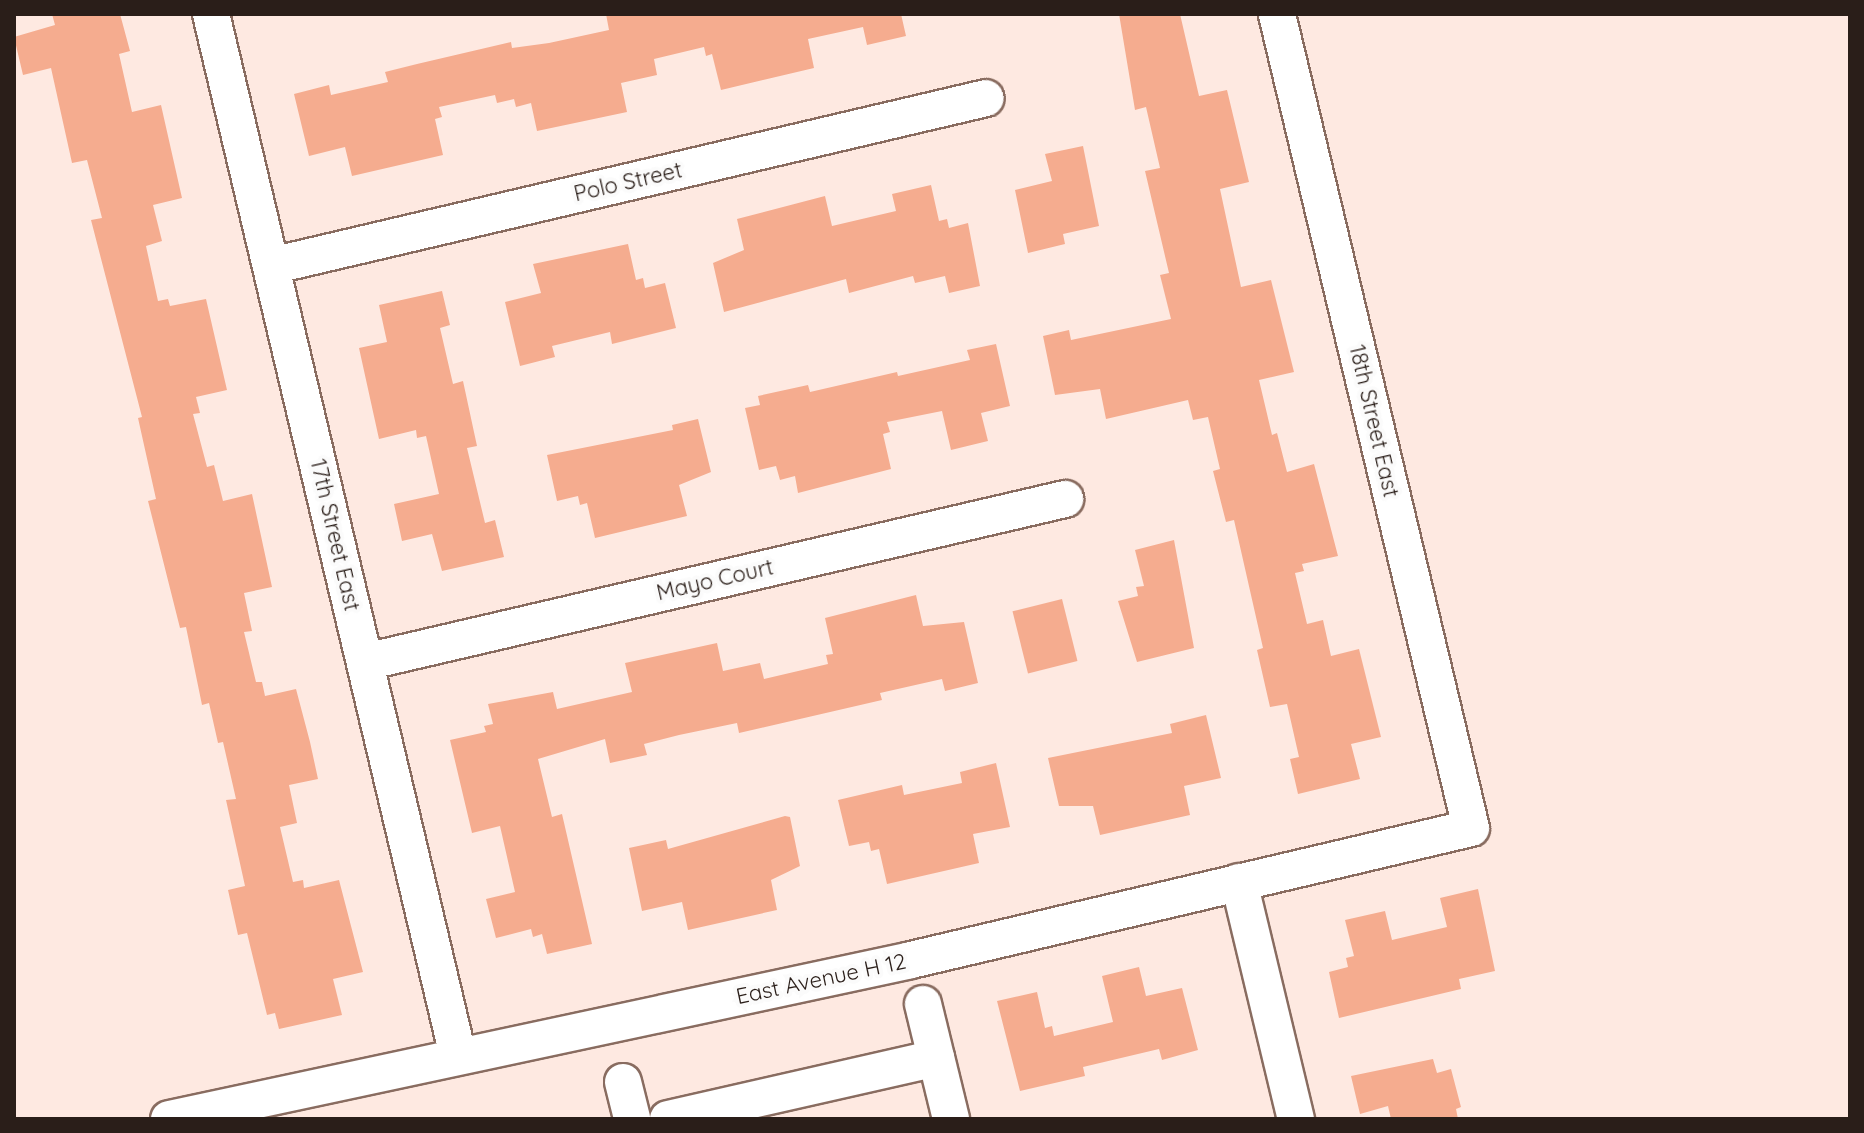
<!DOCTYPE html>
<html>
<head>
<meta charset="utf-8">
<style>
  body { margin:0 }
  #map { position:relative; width:1864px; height:1133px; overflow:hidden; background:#fee9e1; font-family:Quicksand,sans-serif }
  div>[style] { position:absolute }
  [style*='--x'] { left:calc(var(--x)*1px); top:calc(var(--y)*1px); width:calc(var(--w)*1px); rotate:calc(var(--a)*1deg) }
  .building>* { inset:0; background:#f5ac8f; transform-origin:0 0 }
  .roads { filter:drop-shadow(2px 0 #896c60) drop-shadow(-2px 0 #896c60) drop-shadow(0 2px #896c60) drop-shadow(0 -2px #896c60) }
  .street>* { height:36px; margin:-18px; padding:0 18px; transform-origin:18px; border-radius:18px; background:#fff }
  span { translate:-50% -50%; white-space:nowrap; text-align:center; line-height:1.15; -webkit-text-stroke:8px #fbfbfb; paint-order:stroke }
  .street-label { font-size:22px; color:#2a1e19 }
  .frame { position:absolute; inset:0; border:16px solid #2a1e19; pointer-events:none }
</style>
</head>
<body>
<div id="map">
  <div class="building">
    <div style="clip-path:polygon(52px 14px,120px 14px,130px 51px,119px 54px,132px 112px,161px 105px,182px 198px,153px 205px,162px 241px,146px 246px,158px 301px,168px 299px,170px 306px,206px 299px,227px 390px,196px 397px,200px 413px,193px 414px,207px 467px,214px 465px,223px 501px,252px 494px,272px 587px,244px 593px,252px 631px,244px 632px,256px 682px,262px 682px,265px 696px,296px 689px,310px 742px,318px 779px,289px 785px,297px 823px,280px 827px,293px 882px,303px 880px,304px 888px,339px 880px,363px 972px,333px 979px,342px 1015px,279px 1029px,275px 1013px,267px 1015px,247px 933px,238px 935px,228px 890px,245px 886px,226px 800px,236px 799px,223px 742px,218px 743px,209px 703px,202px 705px,186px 627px,180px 628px,148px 501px,156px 499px,138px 418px,142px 417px,91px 220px,102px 218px,87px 160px,72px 163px,51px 68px,23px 75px,14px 37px,55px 25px)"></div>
    <div style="clip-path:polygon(606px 14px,901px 14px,906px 36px,867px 45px,863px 27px,808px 39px,814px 68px,721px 90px,712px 54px,706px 56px,704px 47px,654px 59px,657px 75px,621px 83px,627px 112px,537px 131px,531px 103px,516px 107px,514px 99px,497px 103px,495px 95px,439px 107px,442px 117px,435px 119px,443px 155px,352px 176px,345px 147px,309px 156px,294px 94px,329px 85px,331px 95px,388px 82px,385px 72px,417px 64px,511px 42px,512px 48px,549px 43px,609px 30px)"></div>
    <div style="clip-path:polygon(1119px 14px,1180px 14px,1199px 96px,1227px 90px,1249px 182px,1220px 189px,1241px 287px,1271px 280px,1294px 372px,1259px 380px,1272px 435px,1277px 433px,1287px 472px,1314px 464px,1338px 556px,1302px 564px,1304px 571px,1295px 573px,1307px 624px,1323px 620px,1331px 656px,1359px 649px,1381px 737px,1351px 744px,1360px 779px,1298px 794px,1290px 759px,1299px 757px,1287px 704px,1270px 707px,1257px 650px,1263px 648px,1234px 520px,1226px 522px,1213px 471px,1220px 469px,1208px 417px,1193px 420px,1188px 400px,1106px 419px,1100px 389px,1055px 395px,1043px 336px,1069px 330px,1071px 340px,1171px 319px,1160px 275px,1169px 273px,1145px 171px,1160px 168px,1146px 107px,1135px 110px)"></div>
    <div style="clip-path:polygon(1083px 146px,1099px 226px,1063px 234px,1065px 244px,1028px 253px,1015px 190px,1052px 181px,1045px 154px)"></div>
    <div style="clip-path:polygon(931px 185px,939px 221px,947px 219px,949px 228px,968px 223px,980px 286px,949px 293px,945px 276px,915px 283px,913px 276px,849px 293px,846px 279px,724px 312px,713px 263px,744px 250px,737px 219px,825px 196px,832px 226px,896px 211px,892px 194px)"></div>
    <div style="clip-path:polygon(628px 244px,636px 280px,643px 278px,645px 288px,665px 283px,676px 328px,612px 344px,610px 332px,552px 346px,555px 357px,520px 366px,505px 302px,541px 293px,533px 264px)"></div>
    <div style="clip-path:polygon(442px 291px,450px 325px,440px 328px,453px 384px,463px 381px,477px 446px,467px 448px,485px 523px,495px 520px,504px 557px,442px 571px,432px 534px,402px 541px,394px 504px,439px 494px,426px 436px,417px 438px,416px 430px,379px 439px,359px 348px,387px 342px,379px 305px)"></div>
    <div style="clip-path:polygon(996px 344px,1010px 406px,981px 413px,988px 441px,951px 450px,942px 411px,887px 422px,890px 432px,883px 434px,891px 469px,798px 493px,795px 476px,780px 480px,776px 466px,759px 470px,745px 408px,760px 405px,758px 396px,808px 385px,810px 392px,897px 372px,898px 376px,970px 360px,967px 350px)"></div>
    <div style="clip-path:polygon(698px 419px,711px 472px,679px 485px,687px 516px,595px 538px,587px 503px,580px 505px,578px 496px,557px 501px,547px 455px,673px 430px,672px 425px)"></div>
    <div style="clip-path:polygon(1174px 540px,1194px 648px,1137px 662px,1118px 601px,1138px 596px,1136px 587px,1144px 586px,1135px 550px)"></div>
    <div style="clip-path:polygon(916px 595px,923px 626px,964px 622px,978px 683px,945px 691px,942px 679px,880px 693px,882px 700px,739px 733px,737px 723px,679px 735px,644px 744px,647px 755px,610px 763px,605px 739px,538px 759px,552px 817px,562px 814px,592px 944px,547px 954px,542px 934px,533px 937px,531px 929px,496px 938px,486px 899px,515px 892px,500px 826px,472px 833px,450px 740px,486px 732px,484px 726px,493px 724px,488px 704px,553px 692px,557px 709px,632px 692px,625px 663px,717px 643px,723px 671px,760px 663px,764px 679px,828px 664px,826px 655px,833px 654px,825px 618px)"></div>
    <div style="left:1062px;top:599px;width:64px;height:51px;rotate:76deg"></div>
    <div style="clip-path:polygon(1206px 715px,1221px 778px,1184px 786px,1190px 815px,1100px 835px,1093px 806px,1059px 806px,1048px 758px,1172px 733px,1170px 724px)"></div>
    <div style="clip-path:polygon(996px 763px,1010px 827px,973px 834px,979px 863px,887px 884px,879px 849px,871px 851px,869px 842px,849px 846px,838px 800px,902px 785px,904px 795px,962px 783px,960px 772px)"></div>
    <div style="clip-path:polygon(785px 816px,790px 817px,800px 866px,771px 880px,777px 910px,688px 930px,682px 902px,642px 911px,629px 848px,666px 840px,668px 849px)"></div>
    <div style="clip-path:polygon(1478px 889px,1495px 971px,1459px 979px,1461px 989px,1339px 1018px,1329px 972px,1348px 967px,1346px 958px,1354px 956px,1345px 920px,1385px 911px,1392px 940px,1447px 927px,1440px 898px)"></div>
    <div style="clip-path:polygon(1139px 967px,1146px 996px,1182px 988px,1198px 1050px,1162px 1060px,1159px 1049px,1083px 1067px,1085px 1076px,1020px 1091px,997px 1001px,1037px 992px,1045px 1028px,1052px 1026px,1054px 1036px,1113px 1022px,1102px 976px)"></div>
    <div style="clip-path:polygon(1433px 1059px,1437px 1073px,1451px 1069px,1461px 1107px,1456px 1109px,1458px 1119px,1391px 1119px,1388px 1106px,1360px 1114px,1351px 1076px)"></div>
  </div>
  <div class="roads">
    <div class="street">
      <div style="--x:211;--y:14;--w:1071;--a:76.66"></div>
      <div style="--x:271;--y:266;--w:734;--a:-13.22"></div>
      <div style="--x:365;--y:662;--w:719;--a:-13.11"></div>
      <div style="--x:1239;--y:882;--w:244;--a:76.5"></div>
      <div style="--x:923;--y:1004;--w:118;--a:76.3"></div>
      <div style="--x:623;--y:1082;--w:38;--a:76"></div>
      <div style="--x:169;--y:1119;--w:759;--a:-12.09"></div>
      <div style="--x:911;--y:960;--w:575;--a:-13.26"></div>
      <div style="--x:1471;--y:828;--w:837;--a:-103.41"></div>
      <div style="--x:668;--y:1119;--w:275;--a:-12.8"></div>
    </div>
  </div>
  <div class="street-label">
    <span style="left:628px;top:182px;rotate:-13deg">Polo Street</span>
    <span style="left:1374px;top:421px;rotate:77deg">18th Street East</span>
    <span style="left:335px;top:535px;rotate:77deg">17th Street East</span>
    <span style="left:715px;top:580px;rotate:-13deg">Mayo Court</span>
    <span style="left:821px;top:979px;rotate:-12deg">East Avenue H 12</span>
  </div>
  <div class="frame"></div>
</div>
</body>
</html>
